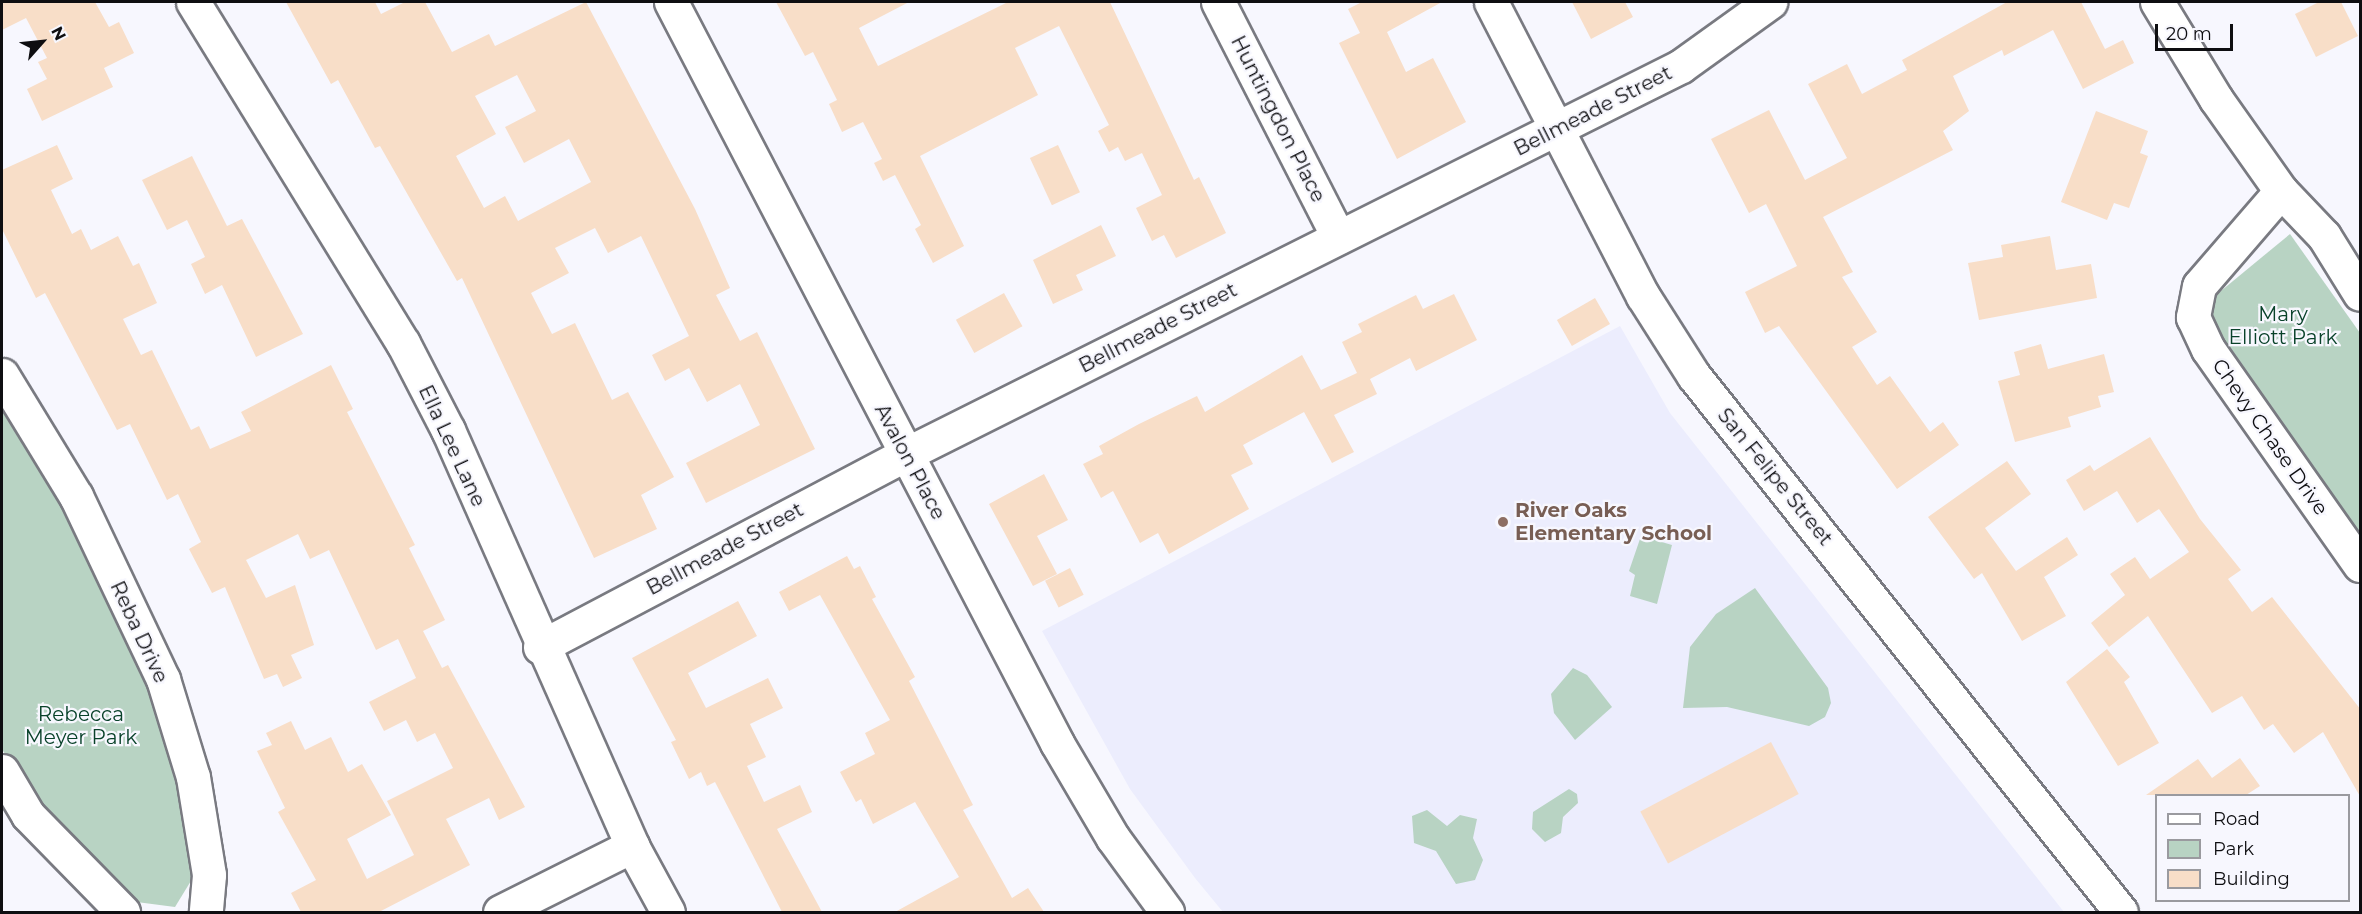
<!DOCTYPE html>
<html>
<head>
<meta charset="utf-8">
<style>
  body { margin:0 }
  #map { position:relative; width:2362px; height:914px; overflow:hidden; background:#f7f7fe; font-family:Montserrat,sans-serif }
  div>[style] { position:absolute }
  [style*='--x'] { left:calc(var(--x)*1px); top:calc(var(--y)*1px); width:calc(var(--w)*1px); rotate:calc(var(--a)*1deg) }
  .built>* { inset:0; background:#ecedfd }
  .green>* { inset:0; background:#b8d3c3 }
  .building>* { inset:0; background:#f8dec8; transform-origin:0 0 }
  .roads { filter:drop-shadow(2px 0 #797a81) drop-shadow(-2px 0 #797a81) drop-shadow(0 2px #797a81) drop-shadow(0 -2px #797a81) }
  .minor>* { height:33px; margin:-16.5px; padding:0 16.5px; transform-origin:16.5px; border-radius:16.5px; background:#fff }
  .major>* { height:33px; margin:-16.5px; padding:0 16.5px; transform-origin:16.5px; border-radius:16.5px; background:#fff }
  .dots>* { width:16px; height:16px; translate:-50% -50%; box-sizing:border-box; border:3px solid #f7f7fe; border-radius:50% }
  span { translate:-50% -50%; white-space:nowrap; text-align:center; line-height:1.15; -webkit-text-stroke:4.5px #f7f7fe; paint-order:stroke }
  .street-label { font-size:20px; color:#0e0e11 }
  .park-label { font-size:20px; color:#09422a }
  .education-label { font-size:20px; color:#785e54; font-weight:700 }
  .left { translate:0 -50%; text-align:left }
  .frame { position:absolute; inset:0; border:3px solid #0e0e11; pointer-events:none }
  .legend { position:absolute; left:2155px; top:794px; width:195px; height:108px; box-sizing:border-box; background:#f7f7fe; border:2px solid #9a9a9f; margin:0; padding:8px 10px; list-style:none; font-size:18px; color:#0e0e11 }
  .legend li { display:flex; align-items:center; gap:12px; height:30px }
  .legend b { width:30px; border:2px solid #9a9a9f }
  .north { position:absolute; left:12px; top:12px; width:60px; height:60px; -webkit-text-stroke:4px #f7f7fe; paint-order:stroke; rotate:63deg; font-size:16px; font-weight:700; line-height:24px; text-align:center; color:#0e0e11 }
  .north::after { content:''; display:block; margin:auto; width:21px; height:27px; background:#0e0e11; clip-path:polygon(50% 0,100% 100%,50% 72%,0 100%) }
  .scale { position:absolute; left:2155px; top:24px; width:78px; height:27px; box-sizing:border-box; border:3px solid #0e0e11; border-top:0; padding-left:8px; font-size:18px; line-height:21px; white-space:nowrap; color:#0e0e11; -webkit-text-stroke:4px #f7f7fe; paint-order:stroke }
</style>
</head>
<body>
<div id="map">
  <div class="built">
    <div style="clip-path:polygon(1620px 326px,1670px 413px,2064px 912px,1223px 912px,1195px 878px,1130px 789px,1042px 631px)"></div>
  </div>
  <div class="green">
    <div style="clip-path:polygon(2290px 234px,2360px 333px,2360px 536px,2207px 317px,2210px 300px)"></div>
    <div style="clip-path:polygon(2px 397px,65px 502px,152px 684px,182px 780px,197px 871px,175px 907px,129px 901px,37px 808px,2px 749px)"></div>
    <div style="clip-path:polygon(1641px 536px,1672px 545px,1657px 604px,1630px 596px,1635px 575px,1629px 571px)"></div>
    <div style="clip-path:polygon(1755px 588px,1828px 688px,1831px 703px,1825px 717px,1809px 726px,1727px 707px,1683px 708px,1690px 647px,1716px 614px)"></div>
    <div style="clip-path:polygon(1573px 668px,1587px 675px,1612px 707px,1575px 740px,1554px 713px,1551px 694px)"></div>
    <div style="clip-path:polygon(1569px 789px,1577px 794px,1578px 803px,1563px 817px,1561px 833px,1545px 842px,1532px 829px,1533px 812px)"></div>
    <div style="clip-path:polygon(1427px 810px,1447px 826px,1460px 815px,1477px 819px,1473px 838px,1483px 860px,1475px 880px,1456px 884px,1436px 851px,1414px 843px,1412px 816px)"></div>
  </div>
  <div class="building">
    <div style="clip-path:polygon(2px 2px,95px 2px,109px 27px,119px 22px,134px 53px,104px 68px,113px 87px,42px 121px,27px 89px,47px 79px,38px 62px,47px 58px,26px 18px,2px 30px)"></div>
    <div style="clip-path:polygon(evenodd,286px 2px,375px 2px,381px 14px,405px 2px,425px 2px,452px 52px,489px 34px,495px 46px,586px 2px,695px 209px,730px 288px,716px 295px,740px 341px,757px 332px,815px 449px,706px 503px,686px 463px,760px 425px,740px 384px,707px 402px,689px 368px,665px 381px,652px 355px,689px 336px,641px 236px,608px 253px,595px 228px,555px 248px,569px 273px,531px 293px,552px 334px,575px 323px,612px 400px,628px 392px,674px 477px,641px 495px,657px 529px,594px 558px,462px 278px,457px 281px,380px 146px,375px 148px,338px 80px,331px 84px,286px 2px,517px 75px,536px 111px,505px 127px,524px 163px,569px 139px,591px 182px,518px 221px,505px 196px,484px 208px,456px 156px,496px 134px,475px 96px,517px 75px)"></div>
    <div style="clip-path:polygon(776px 2px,909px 2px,859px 28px,878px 66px,1008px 2px,1110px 2px,1194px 180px,1199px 177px,1226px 233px,1176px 258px,1164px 235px,1152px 241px,1136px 208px,1162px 195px,1142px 153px,1125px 161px,1118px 147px,1109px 152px,1098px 131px,1109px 125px,1059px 26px,1015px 48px,1038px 95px,920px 156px,964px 246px,933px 263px,915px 229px,921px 225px,895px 175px,883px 181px,874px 163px,882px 159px,863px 122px,842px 132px,829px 104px,837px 100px,813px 52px,805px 56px)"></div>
    <div style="clip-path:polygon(1362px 2px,1442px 2px,1387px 32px,1406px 72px,1433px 58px,1466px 122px,1397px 159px,1339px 43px,1360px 33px,1348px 9px)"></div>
    <div style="clip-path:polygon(1572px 2px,1625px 2px,1633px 17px,1591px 39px)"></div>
    <div style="clip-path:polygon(2007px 2px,2081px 2px,2105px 49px,2123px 40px,2134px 63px,2083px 89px,2053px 30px,2004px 56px,2002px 50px,1953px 76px,1969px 111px,1943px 131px,1953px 150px,1823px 217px,1853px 272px,1842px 277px,1877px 332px,1852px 347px,1877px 385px,1890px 376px,1930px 432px,1943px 422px,1959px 445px,1897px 489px,1779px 326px,1765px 333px,1745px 292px,1797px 266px,1766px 204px,1749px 213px,1711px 139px,1769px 110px,1805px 180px,1847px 158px,1808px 84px,1847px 64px,1862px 94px,1907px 70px,1902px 60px)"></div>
    <div style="clip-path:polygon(2319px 2px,2341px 2px,2358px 36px,2316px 57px,2295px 14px)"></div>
    <div style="clip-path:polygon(2096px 111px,2148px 131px,2140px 153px,2148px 156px,2129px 208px,2114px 203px,2107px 220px,2061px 202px)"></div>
    <div style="clip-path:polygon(57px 145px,73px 179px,51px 190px,72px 234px,81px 229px,91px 250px,118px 236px,133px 266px,139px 263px,157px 303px,123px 319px,141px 355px,152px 350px,191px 430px,199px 426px,210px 449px,251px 431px,241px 412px,331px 365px,353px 409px,347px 412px,415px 545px,409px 548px,445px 620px,423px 631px,442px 668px,448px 665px,525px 807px,499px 820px,489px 798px,446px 819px,470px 865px,379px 912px,301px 912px,291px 893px,316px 880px,278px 812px,285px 808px,257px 751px,272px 745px,266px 733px,291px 721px,305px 750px,331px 737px,348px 772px,362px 764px,391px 815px,347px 839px,367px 879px,414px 855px,387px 801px,453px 768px,435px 733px,417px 742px,406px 720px,384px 731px,369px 702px,416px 678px,398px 639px,376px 650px,329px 550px,310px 559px,298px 534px,246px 560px,266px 598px,295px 585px,314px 645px,291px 655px,302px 678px,283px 687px,277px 674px,264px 679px,225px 587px,212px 593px,189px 549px,201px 542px,178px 494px,167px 500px,130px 424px,117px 430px,45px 293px,36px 298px,2px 229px,2px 170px)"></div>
    <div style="left:1058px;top:145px;width:52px;height:31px;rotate:65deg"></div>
    <div style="clip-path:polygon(192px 156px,227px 226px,242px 219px,303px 334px,256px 357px,222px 285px,205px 294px,191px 264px,205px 257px,187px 220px,167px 230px,142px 180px)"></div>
    <div style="clip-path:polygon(1101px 225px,1116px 256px,1076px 275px,1083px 290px,1053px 304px,1033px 260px)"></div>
    <div style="clip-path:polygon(2050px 236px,2056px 270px,2091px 264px,2097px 298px,1979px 320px,1968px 263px,2003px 257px,2001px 245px)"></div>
    <div style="left:1004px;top:293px;width:38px;height:55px;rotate:61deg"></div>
    <div style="clip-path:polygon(1454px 294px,1477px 340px,1416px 371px,1410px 358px,1370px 379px,1377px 394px,1334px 415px,1354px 452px,1332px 463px,1304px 412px,1243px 445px,1253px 464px,1231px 475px,1249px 509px,1169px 554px,1158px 533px,1140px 543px,1113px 491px,1101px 498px,1083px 464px,1103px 454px,1099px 446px,1139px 424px,1197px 396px,1205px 412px,1302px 355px,1321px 390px,1357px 373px,1342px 342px,1362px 332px,1358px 324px,1416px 295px,1423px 309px)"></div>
    <div style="left:1595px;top:298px;width:30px;height:44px;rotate:60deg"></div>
    <div style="clip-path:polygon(2041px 344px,2048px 369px,2104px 354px,2114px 392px,2098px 396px,2101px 407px,2068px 417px,2071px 427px,2015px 442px,1998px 381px,2020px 375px,2014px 352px)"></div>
    <div style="clip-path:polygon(2150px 437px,2200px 519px,2241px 570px,2228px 579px,2252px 612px,2272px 597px,2361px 710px,2361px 798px,2323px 732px,2294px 753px,2273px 724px,2264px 730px,2242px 696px,2212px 713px,2148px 616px,2109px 647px,2091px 623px,2125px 595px,2110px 574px,2135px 557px,2150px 579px,2189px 552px,2159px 509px,2137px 523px,2117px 491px,2084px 511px,2066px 480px,2090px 465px,2094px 471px)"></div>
    <div style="clip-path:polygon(2007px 461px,2031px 494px,1985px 528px,2016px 571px,2067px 537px,2078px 555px,2044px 577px,2066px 616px,2022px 641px,1982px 573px,1974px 579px,1928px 517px)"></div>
    <div style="clip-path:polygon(1044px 474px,1068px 520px,1037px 536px,1057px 574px,1033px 586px,989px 504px)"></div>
    <div style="clip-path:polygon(847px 556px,854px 569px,860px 566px,876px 597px,872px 599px,915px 677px,909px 681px,973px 805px,963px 810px,1012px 898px,1028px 888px,1044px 912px,895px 912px,959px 877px,915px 802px,873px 824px,861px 799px,856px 802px,840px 772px,875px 754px,865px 733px,890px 720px,820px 595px,789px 611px,779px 592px)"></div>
    <div style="left:1070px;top:568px;width:30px;height:28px;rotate:63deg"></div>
    <div style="clip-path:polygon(738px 601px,757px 636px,688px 673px,706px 708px,768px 678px,783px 708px,750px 724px,766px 757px,747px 766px,764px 802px,800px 785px,812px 812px,777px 829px,822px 912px,782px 912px,715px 782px,707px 786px,701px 772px,689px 779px,671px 742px,676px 740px,632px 658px)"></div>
    <div style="clip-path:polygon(2107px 649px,2130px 677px,2124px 682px,2159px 743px,2118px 766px,2066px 682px)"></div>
    <div style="left:1771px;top:742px;width:59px;height:148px;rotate:62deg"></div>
    <div style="clip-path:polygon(2240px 758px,2260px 786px,2246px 795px,2146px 795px,2198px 759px,2212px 778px)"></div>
  </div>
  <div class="roads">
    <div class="minor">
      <div style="--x:193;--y:2;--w:400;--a:58.4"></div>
      <div style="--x:403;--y:343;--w:98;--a:62.7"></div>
      <div style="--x:448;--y:430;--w:455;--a:66.1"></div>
      <div style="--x:632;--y:846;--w:75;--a:61.4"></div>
      <div style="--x:671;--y:2;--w:836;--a:62.48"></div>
      <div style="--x:1057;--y:743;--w:110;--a:59.5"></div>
      <div style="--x:1113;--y:838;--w:92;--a:53.9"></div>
      <div style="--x:1218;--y:2;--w:264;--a:62.9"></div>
      <div style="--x:2157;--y:2;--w:114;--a:58.7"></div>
      <div style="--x:2216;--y:99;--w:113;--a:54.8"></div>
      <div style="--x:2281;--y:191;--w:62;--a:46.3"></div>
      <div style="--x:2324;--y:236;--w:68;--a:58.2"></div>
      <div style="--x:2281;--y:191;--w:125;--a:130.8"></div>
      <div style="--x:2199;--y:286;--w:32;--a:101"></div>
      <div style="--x:2193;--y:317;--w:35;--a:65"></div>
      <div style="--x:2208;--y:349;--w:264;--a:54.9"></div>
      <div style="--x:2;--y:375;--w:142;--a:58.6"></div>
      <div style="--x:76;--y:496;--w:203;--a:64.6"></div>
      <div style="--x:163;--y:679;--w:102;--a:73"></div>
      <div style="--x:193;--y:777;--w:99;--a:80.7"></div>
      <div style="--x:209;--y:875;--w:37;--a:95"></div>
      <div style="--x:540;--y:647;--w:414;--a:-27.8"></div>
      <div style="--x:906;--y:454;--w:867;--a:-26.59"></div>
      <div style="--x:1681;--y:66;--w:110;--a:-35.7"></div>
      <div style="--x:2;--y:771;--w:51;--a:59.4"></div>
      <div style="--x:28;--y:815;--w:136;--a:45.6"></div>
      <div style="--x:500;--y:912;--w:148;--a:-26.6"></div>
    </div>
    <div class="major">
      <div style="--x:1491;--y:2;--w:331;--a:62.7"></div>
      <div style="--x:1643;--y:296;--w:95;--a:57.5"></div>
      <div style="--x:1694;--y:376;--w:685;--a:51.46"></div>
    </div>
  </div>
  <div class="dots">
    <div style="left:1503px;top:522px;background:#8d6e63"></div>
  </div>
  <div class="street-label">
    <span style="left:1593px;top:111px;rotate:-27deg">Bellmeade Street</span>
    <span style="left:1278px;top:119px;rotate:63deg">Huntingdon Place</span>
    <span style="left:1158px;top:328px;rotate:-27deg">Bellmeade Street</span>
    <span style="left:2270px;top:437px;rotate:55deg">Chevy Chase Drive</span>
    <span style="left:452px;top:446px;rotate:65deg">Ella Lee Lane</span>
    <span style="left:910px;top:462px;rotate:62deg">Avalon Place</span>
    <span style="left:1775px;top:477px;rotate:51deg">San Felipe Street</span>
    <span style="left:725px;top:549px;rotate:-28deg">Bellmeade Street</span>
    <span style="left:139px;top:632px;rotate:65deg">Reba Drive</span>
  </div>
  <div class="park-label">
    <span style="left:2283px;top:326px">Mary<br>Elliott Park</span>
    <span style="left:81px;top:726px">Rebecca<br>Meyer Park</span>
  </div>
  <div class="education-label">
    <span class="left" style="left:1515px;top:522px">River Oaks<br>Elementary School</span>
  </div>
  <div class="frame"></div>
  <ul class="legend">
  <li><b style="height:8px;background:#fff"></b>Road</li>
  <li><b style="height:16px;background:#b8d3c3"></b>Park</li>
  <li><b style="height:16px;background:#f8dec8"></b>Building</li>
  </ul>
  <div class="north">N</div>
  <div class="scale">20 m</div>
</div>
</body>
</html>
